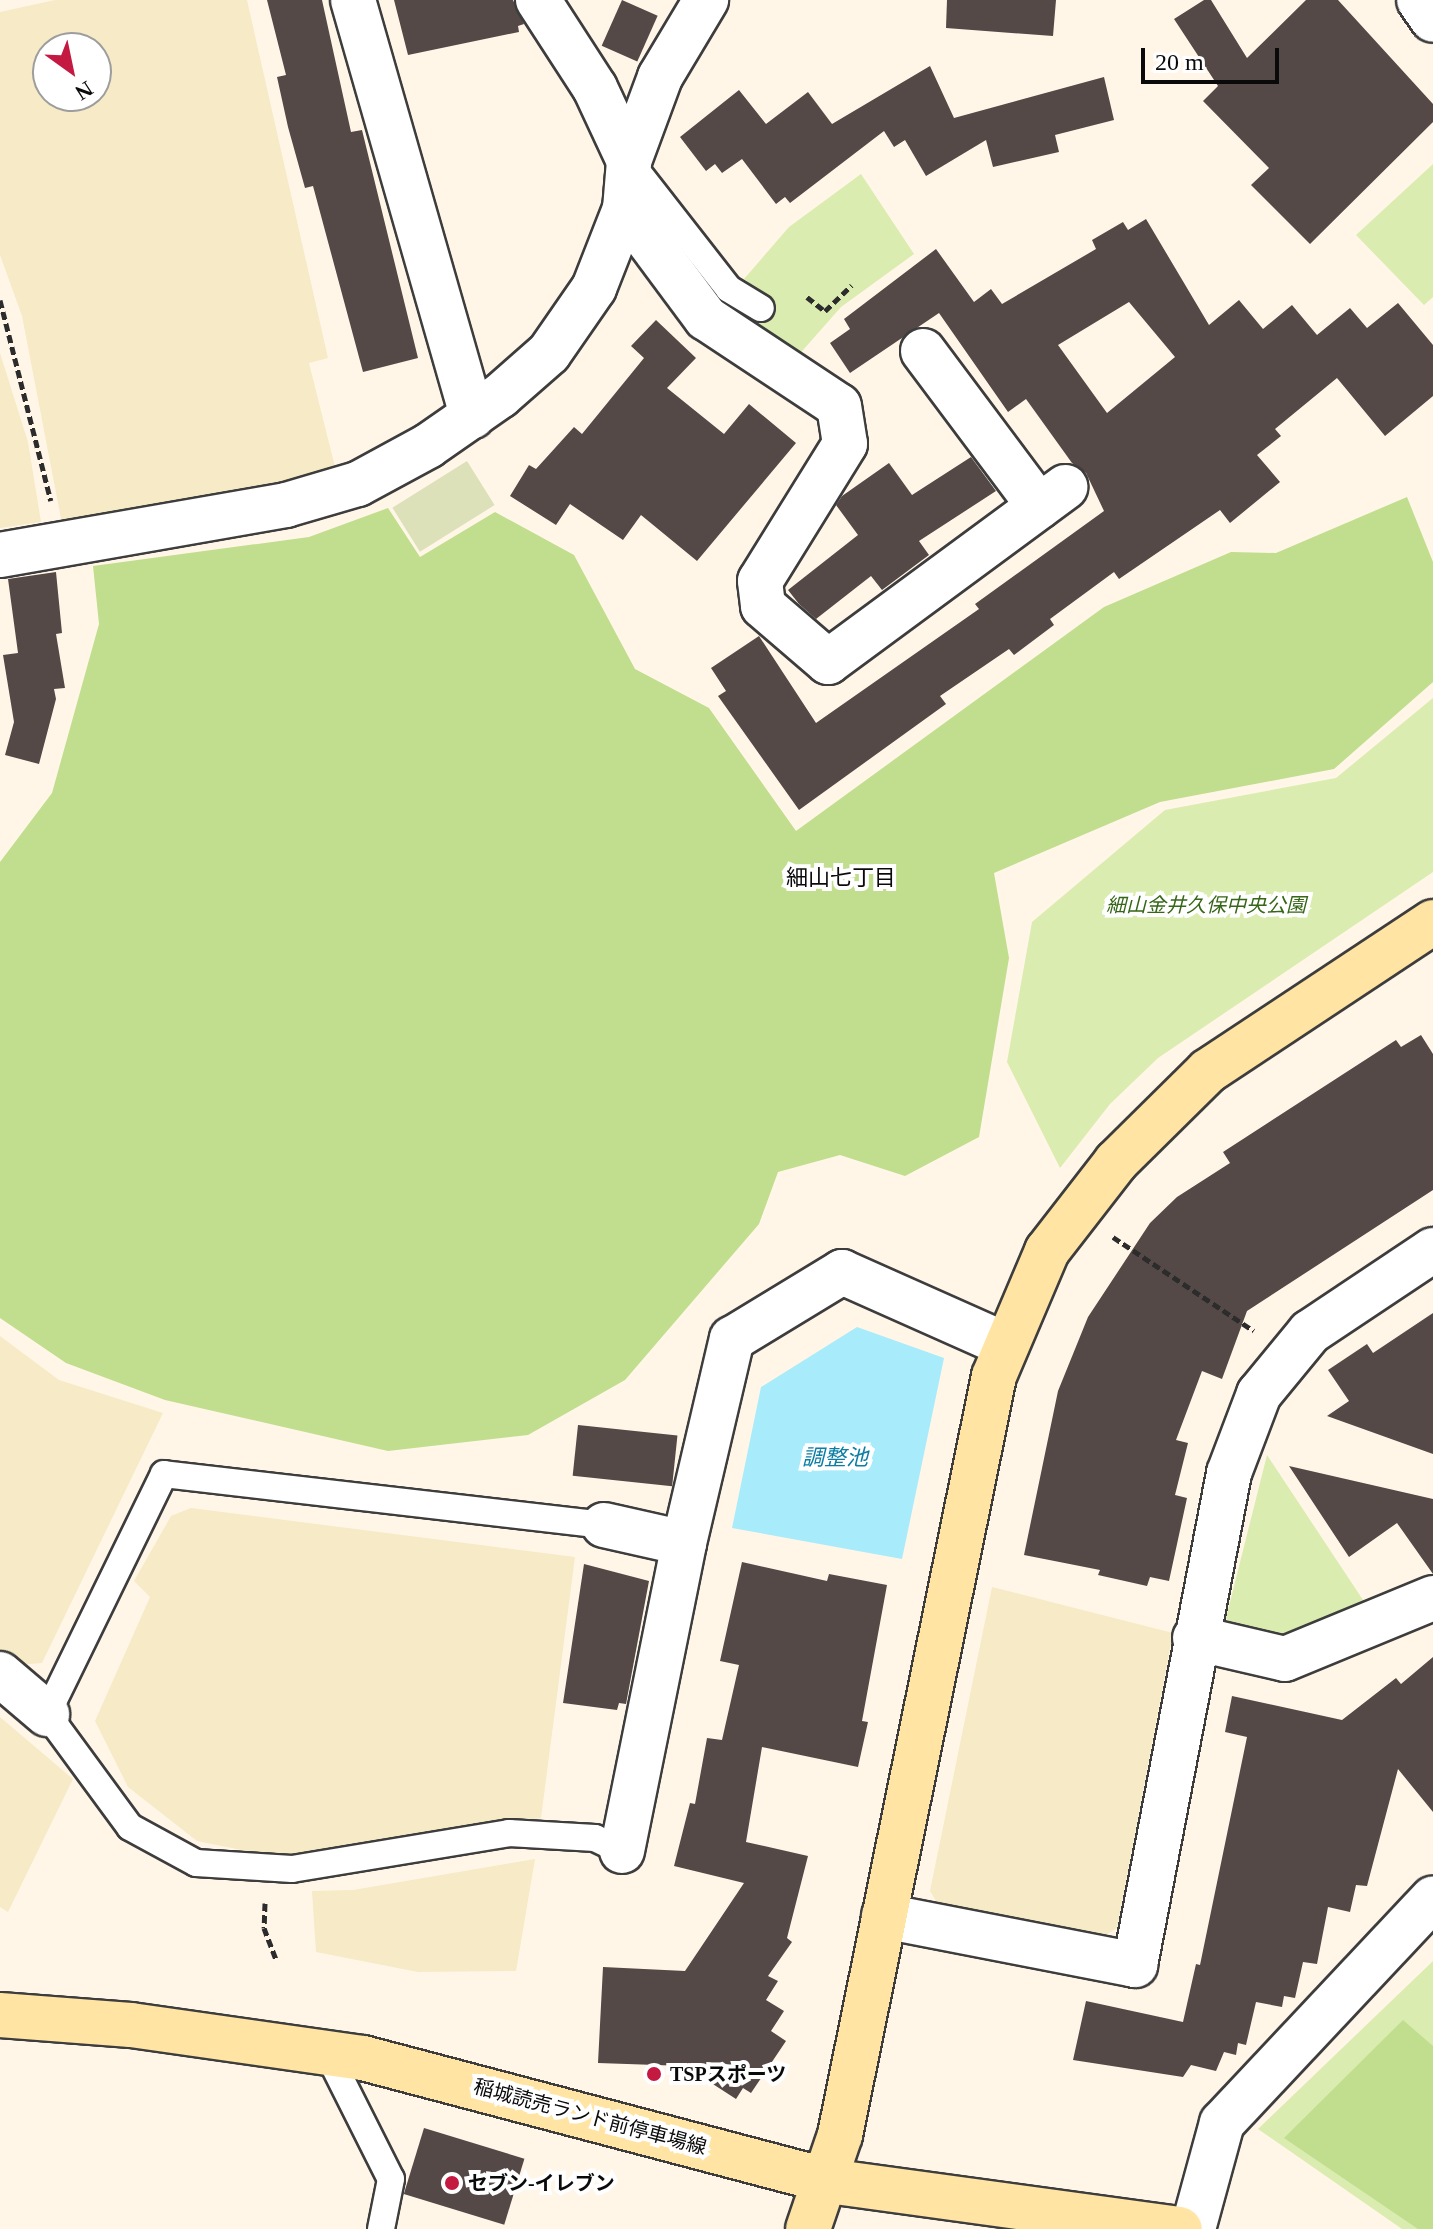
<!DOCTYPE html>
<html>
<head>
<meta charset="utf-8">
<style>
  body { margin:0 }
  #map { position:relative; width:1433px; height:2229px; overflow:hidden; background:#fff6e8; font-family:"Times New Roman","Noto Sans JP",serif }
  div>[style] { position:absolute }
  [style*='--x'] { left:calc(var(--x)*1px); top:calc(var(--y)*1px); width:calc(var(--w)*1px); rotate:calc(var(--a)*1deg) }
  .farmland>* { inset:0; background:#f7eac6 }
  .green>* { inset:0; background:#daecaf }
  .forest>* { inset:0; background:#c0de8d }
  .cemetery>* { inset:0; background:#dce1b9; transform-origin:0 0 }
  .water>* { inset:0; background:#a8ebfb }
  .building>* { inset:0; background:#544946; transform-origin:0 0 }
  .path>* { height:5px; margin-top:-2.5px; transform-origin:0; background:repeating-linear-gradient(90deg,#2c2c2c 0 8px,transparent 0 12px) }
  .roads { filter:drop-shadow(2px 0 #3d3d3d) drop-shadow(-2px 0 #3d3d3d) drop-shadow(0 2px #3d3d3d) drop-shadow(0 -2px #3d3d3d) }
  .lane>* { height:26px; margin:-13px; padding:0 13px; transform-origin:13px; border-radius:13px; background:#fff }
  .street>* { height:44px; margin:-22px; padding:0 22px; transform-origin:22px; border-radius:22px; background:#fff }
  .secondary>* { height:44px; margin:-22px; padding:0 22px; transform-origin:22px; border-radius:22px; background:#ffe4a3 }
  .dots>* { width:22px; height:22px; translate:-50% -50%; box-sizing:border-box; border:4px solid #fff; border-radius:50% }
  span { translate:-50% -50%; white-space:nowrap; text-align:center; line-height:1.15; -webkit-text-stroke:8px #fff; paint-order:stroke }
  .park-label { font-size:20px; color:#366617; font-style:italic }
  .poi-label { font-size:20px; color:#0a0a0a; font-weight:700 }
  .left { translate:0 -50%; text-align:left }
  .street-label { font-size:20px; color:#0a0a0a }
  .neighbourhood-label { font-size:22px; color:#0a0a0a }
  .water-label { font-size:22px; color:#0c7ea4; font-style:italic }
  .north { position:absolute; left:32px; top:32px; width:80px; height:80px; box-sizing:border-box; background:#fff; border:2px solid #9d9d9d; border-radius:50%; rotate:147deg; font-size:22px; font-weight:700; line-height:32px; text-align:center; color:#0a0a0a }
  .north::after { content:''; display:block; margin:auto; width:28px; height:36px; background:#c41941; clip-path:polygon(50% 0,100% 100%,50% 72%,0 100%) }
  .scale { position:absolute; left:1141px; top:48px; width:138px; height:36px; box-sizing:border-box; border:4px solid #0a0a0a; border-top:0; padding-left:10px; font-size:24px; line-height:28px; white-space:nowrap; color:#0a0a0a; -webkit-text-stroke:6px #fff; paint-order:stroke }
</style>
</head>
<body>
<div id="map">
  <div class="farmland">
    <div style="clip-path:polygon(evenodd,55px 0,247px 0,328px 358px,309px 363px,337px 475px,63px 529px,22px 316px,0 255px,0 12px,55px 0,48px 48px,96px 48px,96px 96px,48px 96px,48px 48px)"></div>
    <div style="clip-path:polygon(0 353px,28px 442px,41px 522px,0 528px)"></div>
    <div style="clip-path:polygon(0 1336px,59px 1380px,163px 1413px,42px 1663px,16px 1665px,0 1651px)"></div>
    <div style="clip-path:polygon(191px 1508px,575px 1557px,541px 1818px,379px 1839px,337px 1853px,266px 1855px,197px 1841px,128px 1787px,95px 1721px,150px 1597px,134px 1581px,171px 1516px)"></div>
    <div style="clip-path:polygon(992px 1587px,1173px 1633px,1117px 1928px,1098px 1940px,941px 1909px,930px 1891px)"></div>
    <div style="clip-path:polygon(0 1717px,73px 1779px,8px 1912px,0 1907px)"></div>
    <div style="clip-path:polygon(535px 1859px,516px 1971px,418px 1972px,316px 1952px,312px 1891px,353px 1890px)"></div>
  </div>
  <div class="green">
    <div style="clip-path:polygon(1433px 164px,1433px 297px,1424px 305px,1356px 235px)"></div>
    <div style="clip-path:polygon(861px 174px,914px 254px,841px 307px,796px 358px,753px 333px,772px 302px,744px 279px,789px 227px)"></div>
    <div style="clip-path:polygon(1433px 698px,1433px 872px,1158px 1058px,1110px 1104px,1060px 1168px,1007px 1062px,1032px 922px,1165px 810px,1336px 778px)"></div>
    <div style="clip-path:polygon(1267px 1455px,1369px 1609px,1286px 1647px,1238px 1637px,1226px 1618px)"></div>
    <div style="clip-path:polygon(1433px 1961px,1433px 2229px,1402px 2229px,1258px 2129px)"></div>
  </div>
  <div class="forest">
    <div style="clip-path:polygon(1407px 497px,1433px 562px,1433px 682px,1334px 769px,1160px 802px,994px 873px,1009px 958px,979px 1137px,905px 1176px,840px 1155px,778px 1172px,759px 1224px,625px 1380px,528px 1435px,388px 1451px,165px 1400px,66px 1363px,0 1318px,0 862px,52px 793px,99px 624px,93px 566px,309px 537px,388px 508px,420px 557px,495px 512px,574px 555px,635px 669px,709px 708px,796px 831px,1104px 607px,1231px 552px,1276px 553px)"></div>
    <div style="clip-path:polygon(1403px 2020px,1433px 2046px,1433px 2229px,1418px 2229px,1284px 2138px)"></div>
  </div>
  <div class="cemetery">
    <div style="left:467px;top:461px;width:52px;height:88px;rotate:58deg"></div>
  </div>
  <div class="water">
    <div style="clip-path:polygon(857px 1327px,944px 1358px,902px 1559px,732px 1528px,761px 1387px)"></div>
  </div>
  <div class="building">
    <div style="clip-path:polygon(267px 0,322px 0,351px 132px,362px 130px,418px 358px,363px 372px,313px 186px,305px 188px,288px 127px,277px 77px,286px 75px)"></div>
    <div style="clip-path:polygon(394px 0,513px 0,524px 24px,518px 26px,519px 32px,408px 55px)"></div>
    <div style="left:622px;top:0;width:39px;height:50px;rotate:24deg"></div>
    <div style="clip-path:polygon(947px 0,1056px 0,1053px 36px,946px 28px)"></div>
    <div style="clip-path:polygon(1204px 0,1211px 0,1247px 58px,1306px 0,1338px 0,1433px 104px,1433px 122px,1310px 244px,1251px 185px,1269px 168px,1203px 101px,1218px 86px,1174px 19px)"></div>
    <div style="clip-path:polygon(930px 66px,954px 118px,1104px 77px,1114px 120px,1055px 135px,1059px 152px,993px 167px,986px 140px,926px 176px,905px 140px,894px 147px,884px 131px,790px 203px,785px 197px,776px 204px,742px 159px,722px 173px,715px 164px,706px 171px,680px 137px,739px 90px,766px 124px,808px 92px,832px 124px)"></div>
    <div style="clip-path:polygon(evenodd,1146px 219px,1209px 325px,1239px 300px,1263px 329px,1292px 305px,1317px 335px,1350px 308px,1367px 328px,1398px 303px,1433px 345px,1433px 396px,1385px 436px,1337px 378px,1275px 429px,1281px 436px,1257px 455px,1280px 482px,1230px 523px,1220px 510px,1119px 579px,1114px 572px,1050px 619px,1054px 625px,1014px 655px,1009px 649px,940px 696px,946px 704px,799px 810px,718px 696px,726px 691px,711px 668px,759px 636px,816px 723px,979px 609px,975px 604px,1104px 511px,1086px 473px,1072px 463px,1026px 399px,1008px 412px,939px 313px,850px 373px,830px 343px,850px 329px,844px 319px,936px 249px,974px 302px,991px 289px,1002px 304px,1096px 249px,1092px 240px,1123px 222px,1128px 230px,1146px 219px,1129px 302px,1175px 357px,1107px 413px,1058px 345px,1129px 302px)"></div>
    <div style="clip-path:polygon(656px 320px,696px 358px,667px 388px,724px 434px,749px 404px,796px 443px,697px 561px,641px 515px,623px 540px,570px 504px,556px 525px,510px 496px,529px 465px,536px 469px,574px 427px,582px 434px,644px 358px,631px 346px)"></div>
    <div style="clip-path:polygon(971px 457px,996px 491px,919px 541px,929px 555px,882px 590px,871px 576px,816px 619px,799px 604px,788px 590px,858px 535px,836px 505px,842px 496px,889px 463px,912px 495px)"></div>
    <div style="clip-path:polygon(56px 572px,62px 633px,56px 634px,65px 688px,54px 689px,56px 699px,39px 764px,5px 755px,14px 722px,3px 655px,18px 653px,8px 579px)"></div>
    <div style="clip-path:polygon(1421px 1035px,1433px 1054px,1433px 1190px,1247px 1311px,1222px 1379px,1202px 1371px,1176px 1440px,1188px 1443px,1175px 1495px,1187px 1498px,1169px 1581px,1150px 1577px,1147px 1586px,1098px 1575px,1100px 1570px,1024px 1555px,1058px 1391px,1088px 1317px,1150px 1223px,1177px 1197px,1230px 1163px,1223px 1152px,1396px 1040px,1401px 1047px)"></div>
    <div style="clip-path:polygon(1433px 1313px,1433px 1454px,1327px 1416px,1349px 1401px,1328px 1370px,1367px 1344px,1373px 1353px)"></div>
    <div style="left:578px;top:1425px;width:100px;height:51px;rotate:6deg"></div>
    <div style="clip-path:polygon(1289px 1466px,1433px 1499px,1433px 1574px,1397px 1523px,1349px 1557px)"></div>
    <div style="clip-path:polygon(742px 1562px,827px 1581px,829px 1574px,887px 1585px,862px 1721px,868px 1722px,858px 1767px,762px 1747px,746px 1842px,808px 1856px,787px 1938px,792px 1942px,768px 1976px,778px 1981px,766px 2000px,784px 2011px,771px 2031px,786px 2041px,751px 2093px,743px 2088px,736px 2099px,685px 2066px,598px 2063px,603px 1967px,685px 1971px,744px 1883px,674px 1866px,690px 1803px,695px 1804px,707px 1738px,722px 1740px,739px 1665px,720px 1661px)"></div>
    <div style="clip-path:polygon(584px 1564px,649px 1581px,626px 1704px,619px 1703px,617px 1710px,563px 1703px)"></div>
    <div style="clip-path:polygon(1433px 1657px,1433px 1812px,1398px 1769px,1367px 1886px,1356px 1885px,1350px 1912px,1328px 1907px,1317px 1964px,1303px 1962px,1295px 1998px,1284px 1996px,1282px 2007px,1256px 2002px,1246px 2045px,1238px 2043px,1236px 2055px,1224px 2052px,1216px 2071px,1191px 2065px,1183px 2077px,1073px 2060px,1086px 2001px,1183px 2022px,1196px 1964px,1200px 1965px,1247px 1737px,1225px 1732px,1232px 1696px,1342px 1720px,1396px 1678px,1401px 1684px)"></div>
    <div style="left:424px;top:2128px;width:105px;height:69px;rotate:17deg"></div>
  </div>
  <div class="path">
    <div style="--x:807;--y:297;--w:23;--a:38"></div>
    <div style="--x:825;--y:311;--w:37;--a:-44"></div>
    <div style="--x:0;--y:300;--w:207;--a:75.8"></div>
    <div style="--x:1113;--y:1237;--w:169;--a:33.7"></div>
    <div style="--x:265;--y:1903;--w:25;--a:92"></div>
    <div style="--x:264;--y:1928;--w:34;--a:69"></div>
  </div>
  <div class="roads">
    <div class="lane">
      <div style="--x:629;--y:161;--w:162;--a:52"></div>
      <div style="--x:729;--y:289;--w:37;--a:31"></div>
      <div style="--x:604;--y:1525;--w:443;--a:-173.4"></div>
      <div style="--x:164;--y:1474;--w:267;--a:116"></div>
      <div style="--x:47;--y:1714;--w:140;--a:53.7"></div>
      <div style="--x:130;--y:1827;--w:75;--a:28.6"></div>
      <div style="--x:196;--y:1863;--w:96;--a:3.6"></div>
      <div style="--x:292;--y:1869;--w:220;--a:-9.4"></div>
      <div style="--x:509;--y:1833;--w:86;--a:3.3"></div>
      <div style="--x:595;--y:1838;--w:30;--a:26"></div>
      <div style="--x:327;--y:2052;--w:142;--a:63.3"></div>
      <div style="--x:391;--y:2179;--w:51;--a:101.3"></div>
    </div>
    <div class="street">
      <div style="--x:353;--y:0;--w:433;--a:74"></div>
      <div style="--x:538;--y:0;--w:105;--a:57.1"></div>
      <div style="--x:595;--y:88;--w:81;--a:65"></div>
      <div style="--x:1419;--y:0;--w:24;--a:55"></div>
      <div style="--x:625;--y:209;--w:136;--a:53.4"></div>
      <div style="--x:706;--y:318;--w:159;--a:33.5"></div>
      <div style="--x:839;--y:406;--w:38;--a:81"></div>
      <div style="--x:845;--y:444;--w:161;--a:121.8"></div>
      <div style="--x:760;--y:581;--w:25;--a:83"></div>
      <div style="--x:763;--y:606;--w:86;--a:40.7"></div>
      <div style="--x:828;--y:662;--w:295;--a:-36.4"></div>
      <div style="--x:923;--y:351;--w:194;--a:53.2"></div>
      <div style="--x:0;--y:555;--w:290;--a:-9.9"></div>
      <div style="--x:286;--y:505;--w:75;--a:-16.3"></div>
      <div style="--x:358;--y:484;--w:80;--a:-28.5"></div>
      <div style="--x:428;--y:446;--w:88;--a:-34.8"></div>
      <div style="--x:500;--y:396;--w:65;--a:-41.3"></div>
      <div style="--x:549;--y:353;--w:79;--a:-55.3"></div>
      <div style="--x:594;--y:288;--w:85;--a:-68.6"></div>
      <div style="--x:625;--y:209;--w:48;--a:-85.2"></div>
      <div style="--x:629;--y:161;--w:90;--a:-69.7"></div>
      <div style="--x:660;--y:77;--w:90;--a:-59.1"></div>
      <div style="--x:604;--y:1525;--w:82;--a:12.7"></div>
      <div style="--x:1195;--y:1638;--w:92;--a:13.1"></div>
      <div style="--x:1285;--y:1659;--w:160;--a:-22.4"></div>
      <div style="--x:0;--y:1674;--w:62;--a:40.4"></div>
      <div style="--x:622;--y:1851;--w:314;--a:-78.6"></div>
      <div style="--x:684;--y:1543;--w:210;--a:-76.8"></div>
      <div style="--x:732;--y:1339;--w:129;--a:-31.3"></div>
      <div style="--x:842;--y:1272;--w:177;--a:24"></div>
      <div style="--x:884;--y:1916;--w:256;--a:11"></div>
      <div style="--x:1135;--y:1965;--w:501;--a:-79.18"></div>
      <div style="--x:1229;--y:1473;--w:85;--a:-69.2"></div>
      <div style="--x:1259;--y:1394;--w:80;--a:-50.6"></div>
      <div style="--x:1310;--y:1332;--w:148;--a:-33.7"></div>
      <div style="--x:1193;--y:2229;--w:110;--a:-74.7"></div>
      <div style="--x:1222;--y:2123;--w:308;--a:-46.8"></div>
    </div>
    <div class="secondary">
      <div style="--x:0;--y:2015;--w:131;--a:4.4"></div>
      <div style="--x:131;--y:2025;--w:234;--a:8.1"></div>
      <div style="--x:363;--y:2058;--w:481;--a:14.8"></div>
      <div style="--x:828;--y:2181;--w:355;--a:7.8"></div>
      <div style="--x:808;--y:2229;--w:99;--a:-71.2"></div>
      <div style="--x:840;--y:2135;--w:774;--a:-78.53"></div>
      <div style="--x:994;--y:1376;--w:136;--a:-67"></div>
      <div style="--x:1047;--y:1251;--w:113;--a:-52.2"></div>
      <div style="--x:1116;--y:1162;--w:129;--a:-44.7"></div>
      <div style="--x:1208;--y:1071;--w:270;--a:-33.5"></div>
    </div>
  </div>
  <div class="dots">
    <div style="left:654px;top:2074px;background:#c41941"></div>
    <div style="left:452px;top:2183px;background:#c41941"></div>
  </div>
  <div class="park-label">
    <span style="left:1206px;top:905px">細山金井久保中央公園</span>
  </div>
  <div class="poi-label">
    <span class="left" style="left:670px;top:2074px">TSPスポーツ</span>
    <span class="left" style="left:468px;top:2183px">セブン-イレブン</span>
  </div>
  <div class="street-label">
    <span style="left:590px;top:2117px;rotate:15deg">稲城読売ランド前停車場線</span>
  </div>
  <div class="neighbourhood-label">
    <span style="left:841px;top:878px">細山七丁目</span>
  </div>
  <div class="water-label">
    <span style="left:835px;top:1458px">調整池</span>
  </div>
  <div class="north">N</div>
  <div class="scale">20 m</div>
</div>
</body>
</html>
